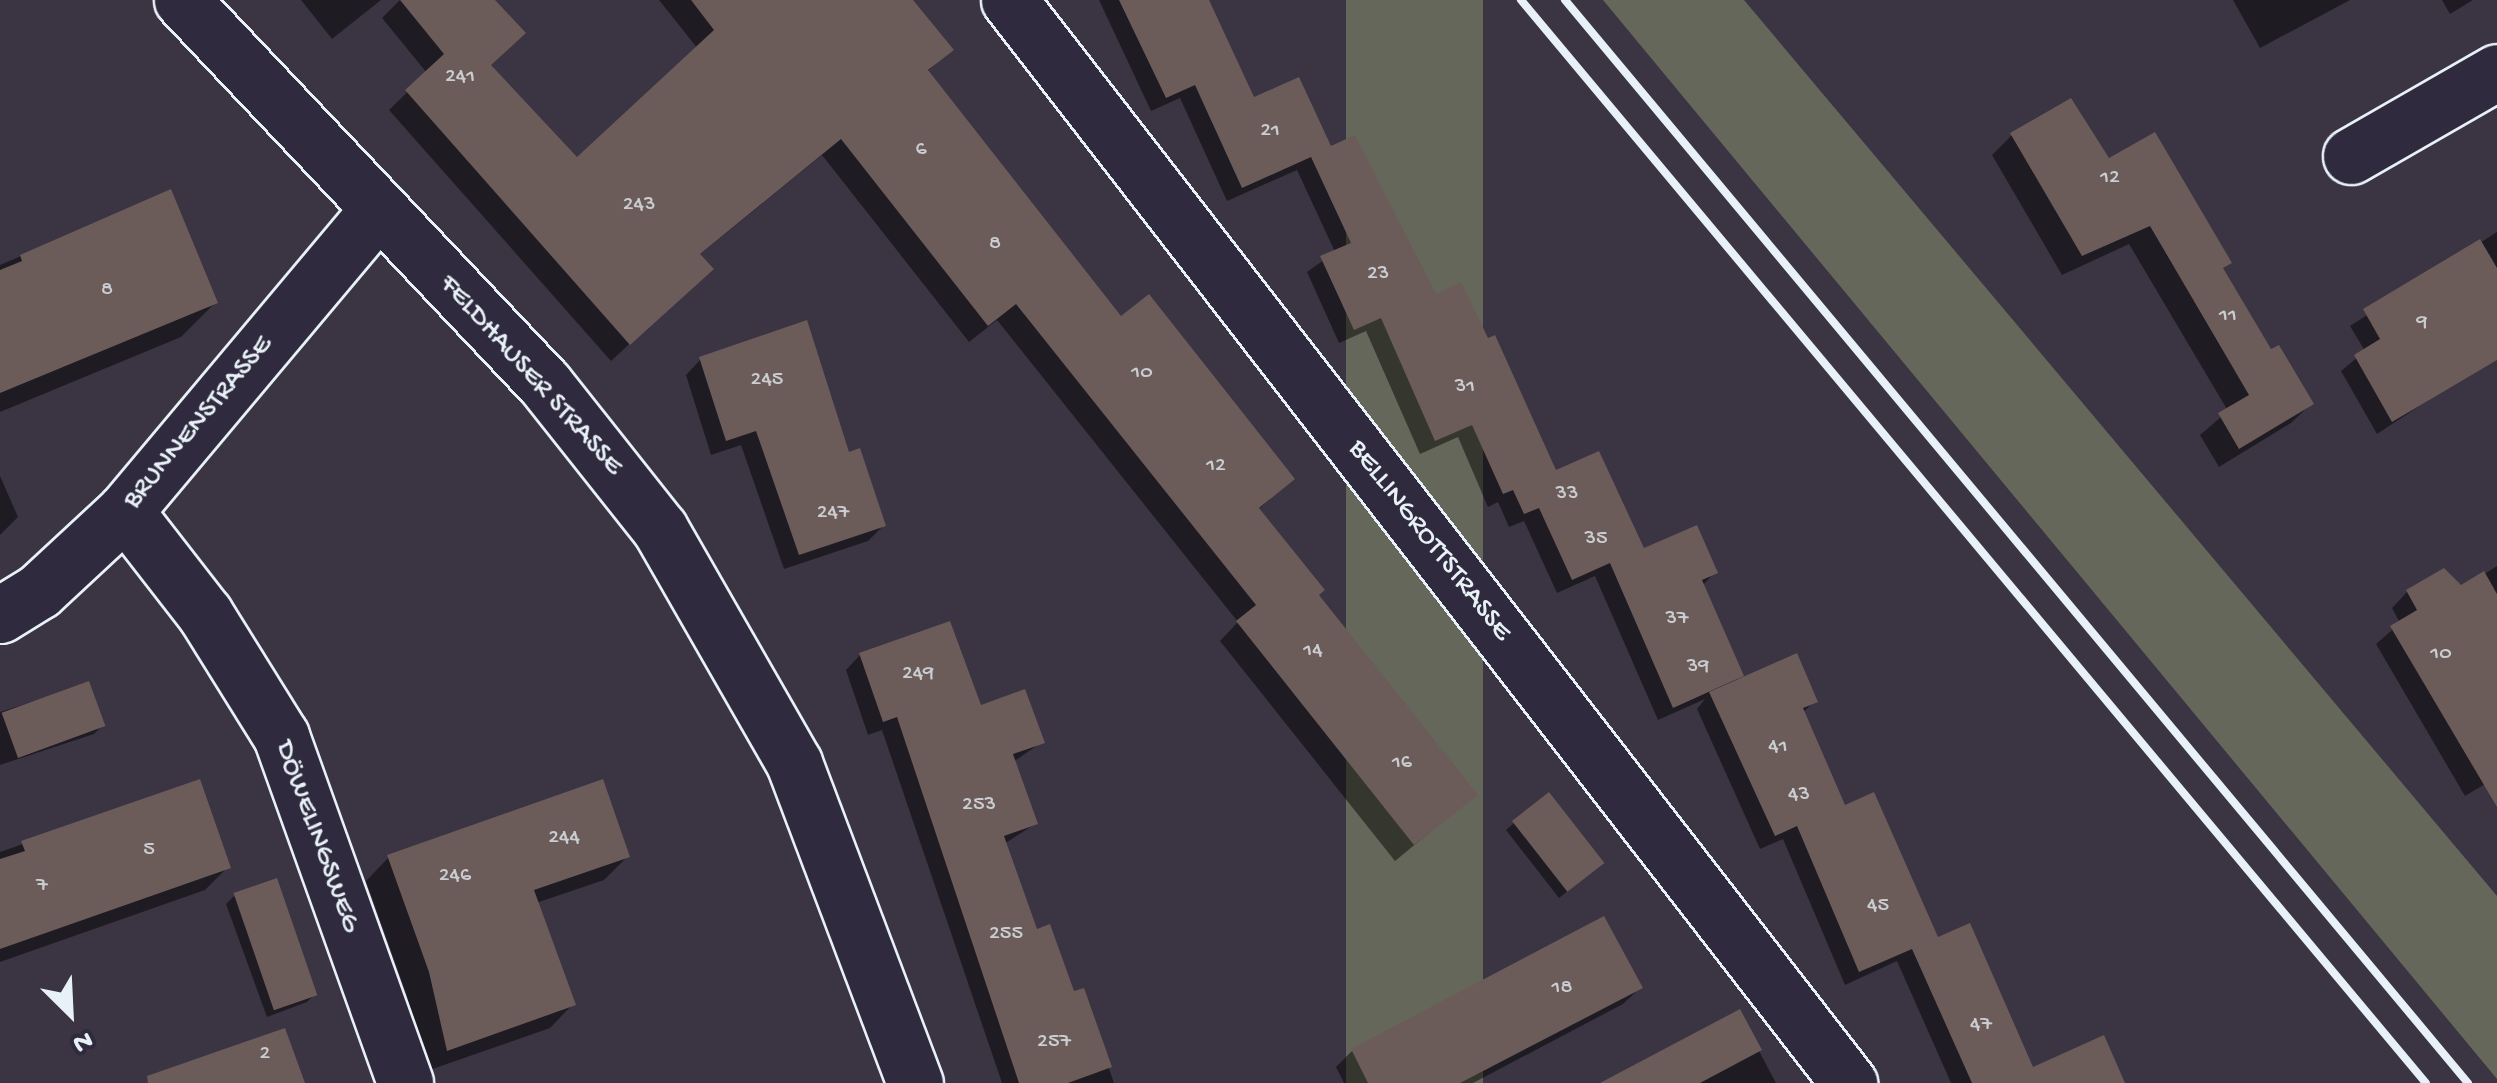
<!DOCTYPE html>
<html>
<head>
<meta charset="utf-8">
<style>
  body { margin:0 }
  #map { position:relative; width:2497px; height:1083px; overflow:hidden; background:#3b3443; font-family:"Gochi Hand",sans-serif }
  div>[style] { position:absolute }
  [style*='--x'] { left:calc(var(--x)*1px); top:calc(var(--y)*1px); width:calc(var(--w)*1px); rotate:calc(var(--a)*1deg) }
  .green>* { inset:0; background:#646759; transform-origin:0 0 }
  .shadow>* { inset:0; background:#0007 }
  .building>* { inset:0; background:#6c5c59; transform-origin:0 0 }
  .roads { filter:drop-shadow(2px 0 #e8f1f8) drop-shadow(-2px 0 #e8f1f8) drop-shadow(0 2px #e8f1f8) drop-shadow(0 -2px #e8f1f8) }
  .minor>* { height:55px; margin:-27.5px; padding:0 27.5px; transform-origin:27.5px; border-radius:27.5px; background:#2f2a3d }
  .rail>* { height:8px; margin:-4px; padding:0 4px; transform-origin:4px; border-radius:4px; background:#e8f1f8 }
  span { translate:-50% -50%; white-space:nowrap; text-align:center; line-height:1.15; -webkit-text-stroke:8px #2f2a3d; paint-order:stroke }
  .number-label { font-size:22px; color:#c9ccd0 }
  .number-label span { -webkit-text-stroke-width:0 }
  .street-label { font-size:28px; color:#e8f1f8 }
  .north { position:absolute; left:20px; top:963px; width:100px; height:100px; -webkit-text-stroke:8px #2f2a3d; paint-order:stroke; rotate:156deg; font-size:28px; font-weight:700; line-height:40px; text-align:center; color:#e8f1f8 }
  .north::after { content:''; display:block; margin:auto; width:35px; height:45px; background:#e8f1f8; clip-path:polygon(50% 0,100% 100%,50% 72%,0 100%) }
</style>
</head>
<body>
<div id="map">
  <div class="green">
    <div style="left:1346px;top:0;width:137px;height:1412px"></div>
    <div style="clip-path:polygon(1603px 0,1744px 0,2497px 896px,2497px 1079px)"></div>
  </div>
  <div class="shadow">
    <div style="clip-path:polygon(301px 0,381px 0,332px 39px)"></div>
    <div style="clip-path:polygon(400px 0,488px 0,488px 66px,577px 161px,698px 49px,659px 0,911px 0,950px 50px,927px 72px,1120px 319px,1292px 479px,1258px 510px,1316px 596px,1475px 795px,1395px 861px,1220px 641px,1238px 622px,997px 320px,969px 342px,822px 155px,699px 255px,692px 286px,611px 361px,389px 110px,427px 73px,382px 18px)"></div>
    <div style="clip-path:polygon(1099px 0,1199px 0,1253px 101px,1329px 150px,1555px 474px,1642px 552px,1715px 572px,1702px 586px,1741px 675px,1732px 685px,1815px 701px,1802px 713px,1844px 808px,1872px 796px,1975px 1083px,1951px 1083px,1897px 961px,1845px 985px,1783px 839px,1760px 849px,1697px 709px,1705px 699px,1658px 720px,1595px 576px,1557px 593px,1524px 521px,1509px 527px,1498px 502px,1488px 507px,1458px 437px,1420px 454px,1366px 331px,1339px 343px,1307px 272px,1335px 252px,1297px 170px,1227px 201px,1180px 98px,1151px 111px)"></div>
    <div style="clip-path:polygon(2233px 0,2350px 0,2260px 48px)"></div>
    <div style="clip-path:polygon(2442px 0,2473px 0,2450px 14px)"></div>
    <div style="clip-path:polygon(2012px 135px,2108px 161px,2221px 270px,2270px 353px,2311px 404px,2291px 423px,2219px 467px,2200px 435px,2228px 411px,2129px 244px,2062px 275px,1992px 155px)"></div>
    <div style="clip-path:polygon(170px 193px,216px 302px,181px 337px,0 412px,0 265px)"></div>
    <div style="clip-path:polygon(2497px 232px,2497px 314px,2468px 374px,2377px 434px,2341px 371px,2365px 351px,2350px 326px)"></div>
    <div style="clip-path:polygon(701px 359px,848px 455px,883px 526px,868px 541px,784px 569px,741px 445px,711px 455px,686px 375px)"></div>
    <div style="clip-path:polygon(0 476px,18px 517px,0 535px)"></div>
    <div style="clip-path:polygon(2497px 566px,2497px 777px,2465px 796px,2376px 644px,2400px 623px,2392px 608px,2407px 592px,2444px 571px,2461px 589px)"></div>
    <div style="clip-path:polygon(860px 655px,1042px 742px,1013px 762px,1035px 824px,1004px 844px,1035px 932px,1072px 994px,1082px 991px,1114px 1083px,1002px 1083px,882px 730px,868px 735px,846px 670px)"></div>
    <div style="clip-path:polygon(88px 684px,102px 726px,94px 734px,0 765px,0 712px)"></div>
    <div style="clip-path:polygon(198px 783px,228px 867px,205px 890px,0 962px,0 852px)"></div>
    <div style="clip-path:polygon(1514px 823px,1593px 871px,1559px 898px,1506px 830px)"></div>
    <div style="clip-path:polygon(628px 856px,604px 880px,536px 903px,573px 1004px,550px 1028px,424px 1072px,407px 996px,366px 881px,389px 857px)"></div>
    <div style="clip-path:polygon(234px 896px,315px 994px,307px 1002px,267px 1017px,226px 904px)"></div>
    <div style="clip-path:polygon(1640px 988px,1623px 1004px,1473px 1083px,1344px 1083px,1336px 1067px,1352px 1051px)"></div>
    <div style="clip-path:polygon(1739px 1013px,1776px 1083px,1642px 1083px)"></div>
  </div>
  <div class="building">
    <div style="clip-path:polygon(400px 0,495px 0,526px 33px,491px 65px,577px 157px,714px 30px,691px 0,913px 0,954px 50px,928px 70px,1121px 316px,1149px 294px,1295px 479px,1259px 508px,1325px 590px,1319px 595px,1478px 795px,1414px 845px,1236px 621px,1256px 605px,1016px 304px,988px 326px,841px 139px,700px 254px,714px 269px,630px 345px,405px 90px,444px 54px)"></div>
    <div style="clip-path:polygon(1119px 0,1209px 0,1254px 97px,1299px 77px,1331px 146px,1355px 135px,1436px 294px,1461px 282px,1488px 338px,1495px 335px,1556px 470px,1599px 451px,1644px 548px,1697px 525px,1718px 573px,1702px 580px,1744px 676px,1673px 708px,1610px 563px,1572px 580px,1539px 508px,1524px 514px,1513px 490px,1503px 494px,1472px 425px,1435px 441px,1381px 318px,1354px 330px,1320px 256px,1351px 243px,1311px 157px,1242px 188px,1195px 85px,1166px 98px)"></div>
    <div style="clip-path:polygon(2071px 98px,2109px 158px,2155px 132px,2232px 263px,2223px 268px,2271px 349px,2279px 345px,2314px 404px,2239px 449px,2218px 413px,2249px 395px,2150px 226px,2082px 256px,2010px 133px)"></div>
    <div style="clip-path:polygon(171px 189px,218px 303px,0 393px,0 270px,22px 261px,20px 255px)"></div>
    <div style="clip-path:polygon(2480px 239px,2497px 268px,2497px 360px,2392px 422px,2354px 355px,2380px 339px,2363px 309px)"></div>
    <div style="clip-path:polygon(807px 320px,849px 452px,860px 448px,886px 526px,799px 555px,756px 431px,726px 441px,699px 357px)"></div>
    <div style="clip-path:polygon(2444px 568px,2461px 585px,2484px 571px,2497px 594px,2497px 807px,2390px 626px,2417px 610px,2406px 590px)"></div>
    <div style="clip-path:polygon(950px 621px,981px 705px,1025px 689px,1045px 743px,1013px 754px,1038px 824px,1004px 836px,1037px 929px,1050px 924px,1074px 991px,1084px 988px,1112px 1067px,1068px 1083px,1019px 1083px,897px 717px,883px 722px,859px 653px)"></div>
    <div style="clip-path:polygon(1797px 653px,1818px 702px,1803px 708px,1845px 805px,1874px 792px,1938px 937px,1970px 923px,2033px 1067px,2104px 1035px,2125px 1083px,1972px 1083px,1912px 949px,1859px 972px,1797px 826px,1775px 836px,1709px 692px)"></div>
    <div style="left:89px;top:681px;width:48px;height:93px;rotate:70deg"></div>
    <div style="clip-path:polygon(200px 779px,231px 868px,0 949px,0 859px,25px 851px,21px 841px)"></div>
    <div style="clip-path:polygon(603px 779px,630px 857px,534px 890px,576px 1005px,447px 1051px,429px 972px,387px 855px)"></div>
    <div style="left:1549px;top:792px;width:90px;height:47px;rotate:52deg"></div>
    <div style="left:277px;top:878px;width:124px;height:46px;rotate:71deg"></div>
    <div style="clip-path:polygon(1604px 916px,1643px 988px,1460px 1083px,1368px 1083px,1351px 1049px)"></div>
    <div style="clip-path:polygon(1740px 1009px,1762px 1050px,1700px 1083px,1600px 1083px)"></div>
    <div style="clip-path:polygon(285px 1028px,305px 1083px,148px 1083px,147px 1076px)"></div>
  </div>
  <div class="roads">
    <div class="minor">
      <div style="--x:182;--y:0;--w:528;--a:46.61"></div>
      <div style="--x:545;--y:384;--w:185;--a:51.6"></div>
      <div style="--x:660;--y:529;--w:270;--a:60.2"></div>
      <div style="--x:794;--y:763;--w:342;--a:69.3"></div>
      <div style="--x:1009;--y:0;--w:1371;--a:52.2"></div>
      <div style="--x:2351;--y:156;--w:168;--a:-29.9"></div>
      <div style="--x:125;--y:511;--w:130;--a:52.2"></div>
      <div style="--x:205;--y:614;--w:144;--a:58.1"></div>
      <div style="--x:281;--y:736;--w:368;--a:70.3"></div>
      <div style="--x:0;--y:615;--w:46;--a:-31.6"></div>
      <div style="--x:39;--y:591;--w:117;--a:-42.9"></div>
      <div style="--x:125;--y:511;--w:393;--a:-50"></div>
    </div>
  </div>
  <div class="rail">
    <div style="--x:1521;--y:0;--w:1411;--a:50.12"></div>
    <div style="--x:1565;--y:0;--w:1410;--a:50.18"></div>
  </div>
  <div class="number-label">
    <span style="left:460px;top:78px">241</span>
    <span style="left:1270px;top:132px">21</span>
    <span style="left:921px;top:151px">6</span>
    <span style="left:2110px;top:179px">12</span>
    <span style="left:639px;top:206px">243</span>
    <span style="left:995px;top:245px">8</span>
    <span style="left:1378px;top:275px">23</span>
    <span style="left:107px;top:291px">8</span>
    <span style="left:2228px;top:317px">11</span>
    <span style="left:2422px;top:324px">9</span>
    <span style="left:1142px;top:374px">10</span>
    <span style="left:767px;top:381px">245</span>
    <span style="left:1465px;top:388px">31</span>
    <span style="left:1216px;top:467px">12</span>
    <span style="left:1567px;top:495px">33</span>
    <span style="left:833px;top:514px">247</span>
    <span style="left:1596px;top:540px">35</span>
    <span style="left:1677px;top:620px">37</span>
    <span style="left:1313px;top:652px">14</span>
    <span style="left:2441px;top:655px">10</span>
    <span style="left:1698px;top:668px">39</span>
    <span style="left:918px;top:675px">249</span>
    <span style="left:1778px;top:748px">41</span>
    <span style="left:1402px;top:764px">16</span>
    <span style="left:1799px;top:796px">43</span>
    <span style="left:979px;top:806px">253</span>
    <span style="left:564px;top:839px">244</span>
    <span style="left:149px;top:851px">5</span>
    <span style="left:455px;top:877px">246</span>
    <span style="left:42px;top:887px">7</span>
    <span style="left:1878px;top:907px">45</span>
    <span style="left:1006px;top:935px">255</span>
    <span style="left:1562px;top:989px">18</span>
    <span style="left:1981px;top:1026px">47</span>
    <span style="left:1054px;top:1043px">257</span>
    <span style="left:265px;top:1055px">2</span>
  </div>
  <div class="street-label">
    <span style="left:530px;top:376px;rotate:48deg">FELDHAUSER STRASSE</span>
    <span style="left:199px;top:423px;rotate:-50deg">BRUNNENSTRASSE</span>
    <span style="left:1429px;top:541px;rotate:52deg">BELLINGROTTSTRASSE</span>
    <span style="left:316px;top:837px;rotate:70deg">DÖWELINGSWEG</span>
  </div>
  <div class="north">N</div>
</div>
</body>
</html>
